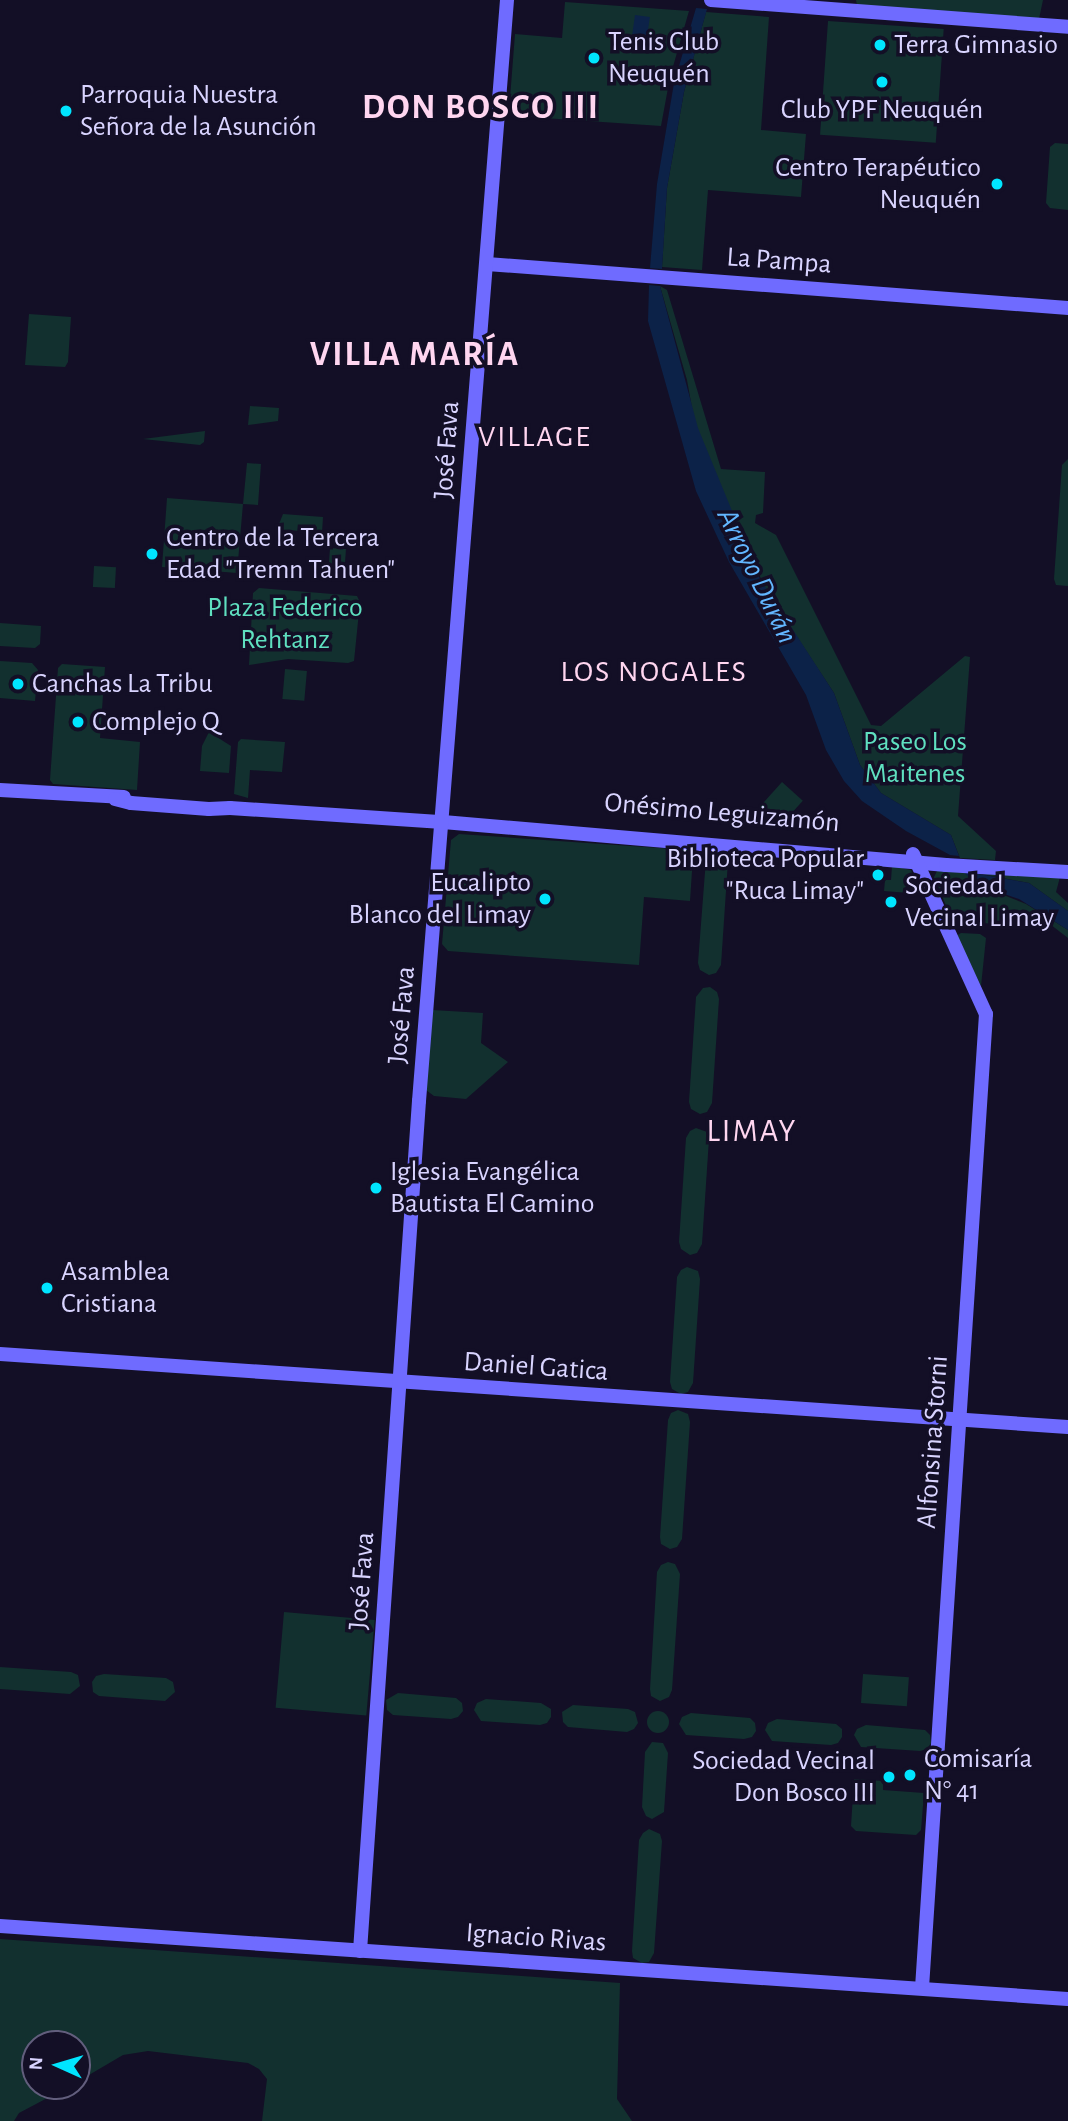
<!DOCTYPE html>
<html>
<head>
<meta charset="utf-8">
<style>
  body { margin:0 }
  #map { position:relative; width:1068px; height:2121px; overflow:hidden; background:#130f26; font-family:"Alegreya Sans",sans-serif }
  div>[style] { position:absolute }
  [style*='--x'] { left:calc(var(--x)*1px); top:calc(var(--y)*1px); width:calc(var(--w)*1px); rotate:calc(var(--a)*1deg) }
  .green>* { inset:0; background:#12302f; transform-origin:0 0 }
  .round { border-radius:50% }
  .water>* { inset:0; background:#0c2248; transform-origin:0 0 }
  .secondary>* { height:14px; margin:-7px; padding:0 7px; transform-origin:7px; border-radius:7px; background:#6f6bff }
  .dots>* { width:19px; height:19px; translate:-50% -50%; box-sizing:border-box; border:4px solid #130f26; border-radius:50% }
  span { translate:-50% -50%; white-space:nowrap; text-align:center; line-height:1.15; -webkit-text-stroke:7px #130f26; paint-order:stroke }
  .poi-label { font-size:28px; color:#d9d4ff }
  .left { translate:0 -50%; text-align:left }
  .right { translate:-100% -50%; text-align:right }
  .street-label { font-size:28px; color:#d9d4ff }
  .park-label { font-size:28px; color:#5fe0c0 }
  .neighbourhood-label { font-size:30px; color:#ffd6f0; letter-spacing:2px }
  .water-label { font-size:30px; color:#62b6ff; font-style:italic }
  .quarter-label { font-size:32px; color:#ffd6f0; letter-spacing:2px }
  .district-label { font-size:35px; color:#ffd6f0; font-weight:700; letter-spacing:2px }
  .north { position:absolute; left:21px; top:2030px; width:70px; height:70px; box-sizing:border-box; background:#130f26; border:2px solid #625e7d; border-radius:50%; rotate:274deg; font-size:19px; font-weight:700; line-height:28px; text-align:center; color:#d9d4ff }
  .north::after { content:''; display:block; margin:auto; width:24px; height:32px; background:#00e5ff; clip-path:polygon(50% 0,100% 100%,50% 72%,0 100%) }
</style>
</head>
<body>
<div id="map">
  <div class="green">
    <div style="clip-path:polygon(856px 0,1043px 0,1039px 19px,857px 5px)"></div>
    <div style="clip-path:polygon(565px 2px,689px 11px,670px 77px,661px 126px,515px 116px,509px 111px,515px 34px,562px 38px)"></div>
    <div style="clip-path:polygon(706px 12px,769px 17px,761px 130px,806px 134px,801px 197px,708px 190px,702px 270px,662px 267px,667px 188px,684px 92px)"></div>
    <div style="left:828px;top:21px;width:116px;height:114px;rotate:4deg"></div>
    <div style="clip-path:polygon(1055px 143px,1068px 144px,1068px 210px,1050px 208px,1046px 203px,1050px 147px)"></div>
    <div style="clip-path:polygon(660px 286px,667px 290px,721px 469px,765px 472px,763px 513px,756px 515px,755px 523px,776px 535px,871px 725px,881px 726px,965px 656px,970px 657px,958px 816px,996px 851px,995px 860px,960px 858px,951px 835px,881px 793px,860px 765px,834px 693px,766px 590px,715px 475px,694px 419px,687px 380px)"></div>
    <div style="clip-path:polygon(29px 314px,71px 317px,68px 362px,65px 367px,25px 365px)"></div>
    <div style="clip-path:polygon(250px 406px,279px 408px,278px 421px,248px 425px)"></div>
    <div style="clip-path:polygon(205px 431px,204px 442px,200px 445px,143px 439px)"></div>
    <div style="clip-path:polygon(1068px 459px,1068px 586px,1056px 585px,1054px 579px,1062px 465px)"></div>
    <div style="clip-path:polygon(247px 463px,261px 464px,258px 505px,243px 504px,237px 573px,162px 567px,167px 498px,243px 504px)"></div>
    <div style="clip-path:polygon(283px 514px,323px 517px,322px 533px,277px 529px)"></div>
    <div style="left:330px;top:548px;width:16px;height:32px;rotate:4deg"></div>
    <div style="left:94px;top:566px;width:22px;height:21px;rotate:3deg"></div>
    <div style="clip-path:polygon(259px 588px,357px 596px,360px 602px,354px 661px,348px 663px,288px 659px,249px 665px,253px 593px)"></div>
    <div style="clip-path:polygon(0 623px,41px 626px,40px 644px,35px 648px,0 646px)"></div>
    <div style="clip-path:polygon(0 661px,32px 663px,38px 670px,35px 701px,0 698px)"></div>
    <div style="clip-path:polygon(62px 664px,105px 667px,100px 738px,140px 742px,137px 790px,53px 784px,50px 780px,58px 668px)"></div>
    <div style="left:285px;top:669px;width:22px;height:30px;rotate:5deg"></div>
    <div style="clip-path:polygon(209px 732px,231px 746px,229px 773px,200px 771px,202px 746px)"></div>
    <div style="clip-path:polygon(241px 739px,285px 742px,282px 772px,250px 770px,248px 798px,234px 794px,238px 742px)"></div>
    <div style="left:782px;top:782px;width:28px;height:37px;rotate:42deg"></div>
    <div style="clip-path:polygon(459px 834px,688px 850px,693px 856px,690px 901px,644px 897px,639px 965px,448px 951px,442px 944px,451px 840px)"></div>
    <div style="clip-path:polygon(712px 850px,723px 851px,728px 861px,721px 965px,716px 973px,709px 975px,700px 970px,698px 963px,706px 859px)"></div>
    <div style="clip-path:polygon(892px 866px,911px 870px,922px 894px,884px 891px,885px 880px,891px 880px)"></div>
    <div style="clip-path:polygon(961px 869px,978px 885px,1026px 904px,1068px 930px,1068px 938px,1042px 918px,1005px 915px,1004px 925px,952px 920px,934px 877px,937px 871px)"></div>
    <div style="clip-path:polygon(972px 872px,1060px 877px,1056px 892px,1068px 903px,1068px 911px,1029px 883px)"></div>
    <div style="clip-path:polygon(961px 933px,980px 934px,986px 938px,981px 986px,956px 936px)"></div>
    <div style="clip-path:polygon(710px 987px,717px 992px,719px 999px,712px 1103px,707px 1112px,700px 1114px,691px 1109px,689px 1102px,696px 997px,703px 988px)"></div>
    <div style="clip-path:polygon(432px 1010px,483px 1013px,481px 1043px,508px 1062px,466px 1099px,434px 1096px,426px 1090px)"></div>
    <div style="clip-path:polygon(696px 1128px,707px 1132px,709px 1139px,702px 1244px,697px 1253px,690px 1255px,681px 1249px,679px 1242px,686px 1138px,690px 1131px)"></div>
    <div style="clip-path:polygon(687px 1267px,698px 1271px,700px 1279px,693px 1383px,688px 1392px,681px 1394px,672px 1389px,670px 1382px,677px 1277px,681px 1270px)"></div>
    <div style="clip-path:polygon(678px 1410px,688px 1414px,690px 1422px,682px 1539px,677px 1547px,670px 1549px,661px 1544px,660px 1537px,668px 1420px,671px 1413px)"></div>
    <div style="clip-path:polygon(668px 1562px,675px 1564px,680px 1574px,672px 1690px,669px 1697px,660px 1701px,651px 1696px,650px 1689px,657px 1572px,661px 1565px)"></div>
    <div style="left:284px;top:1612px;width:91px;height:96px;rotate:5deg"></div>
    <div style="clip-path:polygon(0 1667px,71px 1672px,78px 1675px,80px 1686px,70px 1694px,0 1689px)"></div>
    <div style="clip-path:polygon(104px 1674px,166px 1678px,173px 1682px,175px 1692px,165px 1701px,99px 1696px,93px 1692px,92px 1682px,96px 1676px)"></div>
    <div style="left:863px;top:1674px;width:46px;height:29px;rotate:4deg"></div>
    <div style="clip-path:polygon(398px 1693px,456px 1698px,462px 1703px,463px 1711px,458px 1717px,451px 1719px,393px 1715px,387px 1710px,386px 1700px)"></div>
    <div style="clip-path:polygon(486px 1699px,541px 1703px,551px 1709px,551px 1717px,547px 1723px,540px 1725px,481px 1721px,474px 1710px,477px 1703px)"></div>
    <div style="clip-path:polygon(573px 1705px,628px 1709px,635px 1712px,638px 1723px,634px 1729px,627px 1732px,568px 1727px,563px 1722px,562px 1712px)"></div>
    <div class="round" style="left:647px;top:1711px;width:22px;height:22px"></div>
    <div style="clip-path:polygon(691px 1713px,750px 1718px,755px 1723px,756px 1731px,752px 1737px,744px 1739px,686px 1735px,679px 1724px,682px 1717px)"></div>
    <div style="clip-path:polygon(777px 1719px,836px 1724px,842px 1729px,842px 1737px,838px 1743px,831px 1745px,772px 1741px,765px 1730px,768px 1723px)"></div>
    <div style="clip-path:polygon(866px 1725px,925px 1730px,930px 1735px,931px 1743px,927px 1749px,920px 1751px,861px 1747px,854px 1735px,857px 1729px)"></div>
    <div style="clip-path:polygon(652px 1742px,663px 1743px,668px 1753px,664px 1812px,652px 1819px,646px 1816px,642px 1807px,645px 1752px)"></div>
    <div style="clip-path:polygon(854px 1779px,883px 1781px,883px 1790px,924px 1793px,921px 1830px,916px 1835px,856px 1831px,851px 1826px)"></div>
    <div style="clip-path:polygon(649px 1829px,660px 1834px,662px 1841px,654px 1953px,649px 1962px,642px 1963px,633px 1958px,632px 1951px,639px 1840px,643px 1833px)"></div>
    <div style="clip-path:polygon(0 1939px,620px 1983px,617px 2099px,632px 2121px,262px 2121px,267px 2079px,259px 2069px,248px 2063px,148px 2051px,123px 2055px,77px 2082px,77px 2044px,35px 2044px,35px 2086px,70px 2086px,19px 2113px,14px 2121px,0 2121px)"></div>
  </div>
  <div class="water">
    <div style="clip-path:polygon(696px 8px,707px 9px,684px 92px,667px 188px,662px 269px,650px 268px,657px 184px,674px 83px)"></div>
    <div style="left:635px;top:15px;width:15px;height:29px;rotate:8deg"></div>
    <div style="clip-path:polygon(649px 285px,660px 286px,698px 428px,760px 579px,834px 693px,860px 765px,881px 793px,951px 835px,959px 856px,950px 855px,906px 831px,862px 801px,844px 781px,826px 750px,806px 695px,729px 562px,696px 491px,648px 321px)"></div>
    <div style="clip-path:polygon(962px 871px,1029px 883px,1068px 911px,1068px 930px,1019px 899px,978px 885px)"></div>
  </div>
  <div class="secondary">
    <div style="--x:711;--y:0;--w:358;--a:4.3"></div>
    <div style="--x:487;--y:264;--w:583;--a:4.33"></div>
    <div style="--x:0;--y:790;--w:124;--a:3.2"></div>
    <div style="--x:115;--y:799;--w:16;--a:14"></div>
    <div style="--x:131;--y:803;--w:78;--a:4.4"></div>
    <div style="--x:209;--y:809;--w:21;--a:-3"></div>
    <div style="--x:230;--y:808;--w:213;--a:3.8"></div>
    <div style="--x:443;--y:822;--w:505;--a:4.89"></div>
    <div style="--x:946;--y:865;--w:122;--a:3.3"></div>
    <div style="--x:913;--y:854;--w:176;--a:65.5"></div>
    <div style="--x:986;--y:1014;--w:976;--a:93.76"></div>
    <div style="--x:0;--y:1354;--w:1070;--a:3.91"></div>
    <div style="--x:0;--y:1926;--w:1070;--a:3.91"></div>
    <div style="--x:360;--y:1951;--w:852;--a:-86.03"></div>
    <div style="--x:419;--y:1101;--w:1105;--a:-85.43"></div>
  </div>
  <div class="dots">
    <div style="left:880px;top:45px;background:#00e5ff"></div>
    <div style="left:594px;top:58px;background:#00e5ff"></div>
    <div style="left:882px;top:82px;background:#00e5ff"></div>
    <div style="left:66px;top:111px;background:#00e5ff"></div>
    <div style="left:997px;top:184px;background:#00e5ff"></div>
    <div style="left:152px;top:554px;background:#00e5ff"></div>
    <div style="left:18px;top:684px;background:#00e5ff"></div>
    <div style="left:78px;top:722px;background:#00e5ff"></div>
    <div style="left:878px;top:875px;background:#00e5ff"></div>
    <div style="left:545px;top:899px;background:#00e5ff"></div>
    <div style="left:891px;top:902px;background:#00e5ff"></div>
    <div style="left:376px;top:1188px;background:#00e5ff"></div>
    <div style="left:47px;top:1288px;background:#00e5ff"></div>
    <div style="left:910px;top:1775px;background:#00e5ff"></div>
    <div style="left:889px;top:1777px;background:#00e5ff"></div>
  </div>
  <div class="poi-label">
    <span class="left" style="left:608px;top:58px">Tenis Club<br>Neuquén</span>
    <span class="left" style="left:894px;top:45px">Terra Gimnasio</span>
    <span class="left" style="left:80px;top:111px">Parroquia Nuestra<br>Señora de la Asunción</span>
    <span style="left:882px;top:110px">Club YPF Neuquén</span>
    <span class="right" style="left:981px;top:184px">Centro Terapéutico<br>Neuquén</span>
    <span class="left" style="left:166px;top:554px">Centro de la Tercera<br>Edad "Tremn Tahuen"</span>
    <span class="left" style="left:32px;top:684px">Canchas La Tribu</span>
    <span class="left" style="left:92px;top:722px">Complejo Q</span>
    <span class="right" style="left:864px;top:875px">Biblioteca Popular<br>"Ruca Limay"</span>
    <span class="right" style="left:531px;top:899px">Eucalipto<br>Blanco del Limay</span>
    <span class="left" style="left:905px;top:902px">Sociedad<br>Vecinal Limay</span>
    <span class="left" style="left:390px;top:1188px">Iglesia Evangélica<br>Bautista El Camino</span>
    <span class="left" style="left:61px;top:1288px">Asamblea<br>Cristiana</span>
    <span class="left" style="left:924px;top:1775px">Comisaría<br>N° 41</span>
    <span class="right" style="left:875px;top:1777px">Sociedad Vecinal<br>Don Bosco III</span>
  </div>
  <div class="street-label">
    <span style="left:779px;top:261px;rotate:4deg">La Pampa</span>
    <span style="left:447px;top:450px;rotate:-86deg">José Fava</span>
    <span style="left:722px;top:813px;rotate:5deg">Onésimo Leguizamón</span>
    <span style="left:402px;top:1015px;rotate:-85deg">José Fava</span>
    <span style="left:536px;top:1367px;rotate:4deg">Daniel Gatica</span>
    <span style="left:933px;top:1442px;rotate:-86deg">Alfonsina Storni</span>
    <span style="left:362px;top:1581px;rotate:-86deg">José Fava</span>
    <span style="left:536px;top:1938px;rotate:4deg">Ignacio Rivas</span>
  </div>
  <div class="park-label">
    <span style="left:285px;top:624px">Plaza Federico<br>Rehtanz</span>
    <span style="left:915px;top:758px">Paseo Los<br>Maitenes</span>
  </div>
  <div class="neighbourhood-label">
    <span style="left:535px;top:437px">VILLAGE</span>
    <span style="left:654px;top:672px">LOS NOGALES</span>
  </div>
  <div class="water-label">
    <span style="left:757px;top:576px;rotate:64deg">Arroyo Durán</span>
  </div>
  <div class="quarter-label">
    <span style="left:752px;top:1131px">LIMAY</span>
  </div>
  <div class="district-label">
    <span style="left:481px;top:108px">DON BOSCO III</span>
    <span style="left:415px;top:355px">VILLA MARÍA</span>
  </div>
  <div class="north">N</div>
</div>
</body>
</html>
